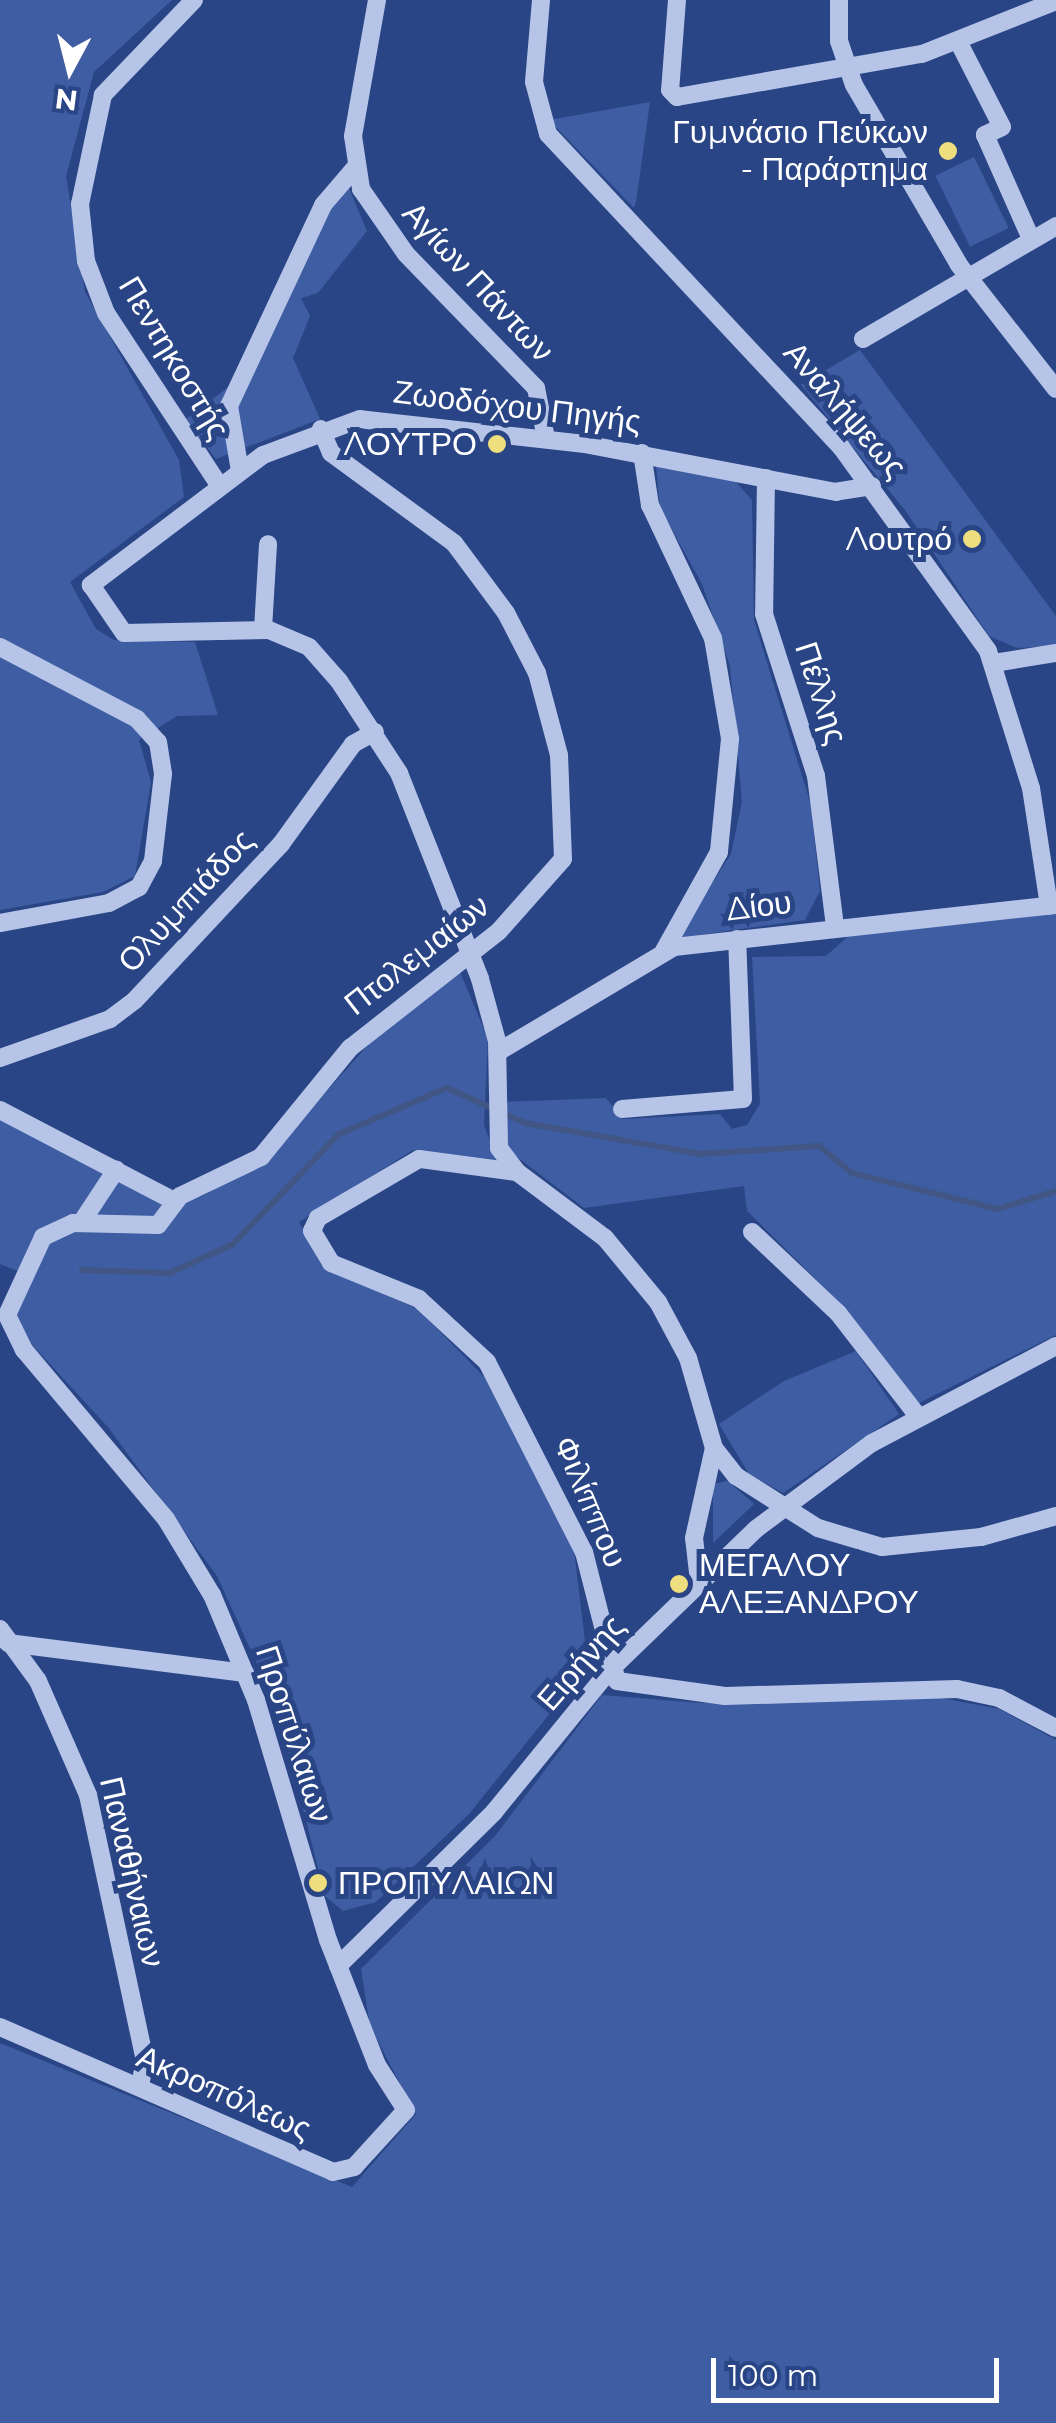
<!DOCTYPE html>
<html>
<head>
<meta charset="utf-8">
<style>
  body { margin:0 }
  #map { position:relative; width:1056px; height:2423px; overflow:hidden; background:#2a4586; font-family:Montserrat,sans-serif }
  div>[style] { position:absolute }
  [style*='--x'] { left:calc(var(--x)*1px); top:calc(var(--y)*1px); width:calc(var(--w)*1px); rotate:calc(var(--a)*1deg) }
  .green>* { inset:0; background:#3f5da2; transform-origin:0 0 }
  .stream>* { height:6px; margin:-3px; padding:0 3px; transform-origin:3px; border-radius:3px; background:#425685 }
  .minor>* { height:18px; margin:-9px; padding:0 9px; transform-origin:9px; border-radius:9px; background:#b6c5e7 }
  .dots>* { width:28px; height:28px; translate:-50% -50%; box-sizing:border-box; border:5px solid #2a4586; border-radius:50% }
  span { translate:-50% -50%; white-space:nowrap; text-align:center; line-height:1.15; -webkit-text-stroke:10px #2a4586; paint-order:stroke }
  .poi-label { font-size:32px; color:#fff }
  .right { translate:-100% -50%; text-align:right }
  .left { translate:0 -50%; text-align:left }
  .street-label { font-size:32px; color:#fff }
  .north { position:absolute; left:20px; top:20px; width:100px; height:100px; -webkit-text-stroke:8px #2a4586; paint-order:stroke; rotate:187deg; font-size:28px; font-weight:700; line-height:40px; text-align:center; color:#fff }
  .north::after { content:''; display:block; margin:auto; width:35px; height:45px; background:#fff; clip-path:polygon(50% 0,100% 100%,50% 72%,0 100%) }
  .scale { position:absolute; left:711px; top:2358px; width:288px; height:45px; box-sizing:border-box; border:5px solid #fff; border-top:0; padding-left:12px; font-size:30px; line-height:35px; white-space:nowrap; color:#fff; -webkit-text-stroke:8px #2a4586; paint-order:stroke }
</style>
</head>
<body>
<div id="map">
  <div class="green">
    <div style="clip-path:polygon(0 0,172px 0,94px 72px,66px 176px,85px 292px,179px 460px,184px 497px,70px 582px,96px 629px,114px 640px,195px 642px,218px 715px,177px 716px,139px 740px,151px 782px,135px 876px,103px 892px,0 910px)"></div>
    <div style="clip-path:polygon(650px 102px,636px 202px,634px 208px,549px 120px)"></div>
    <div style="left:974px;top:157px;width:79px;height:43px;rotate:64deg"></div>
    <div style="clip-path:polygon(349px 188px,367px 231px,318px 293px,301px 298px,310px 316px,293px 358px,320px 419px,216px 459px,185px 420px,231px 385px,245px 391px,331px 201px)"></div>
    <div style="clip-path:polygon(860px 350px,1056px 616px,1056px 646px,1017px 648px,989px 636px,905px 510px,801px 385px)"></div>
    <div style="clip-path:polygon(656px 465px,736px 482px,752px 500px,754px 620px,811px 805px,820px 891px,805px 920px,677px 938px,731px 854px,742px 802px,730px 666px,702px 584px,660px 508px)"></div>
    <div style="clip-path:polygon(1056px 913px,1056px 1335px,917px 1404px,842px 1305px,747px 1211px,744px 1186px,584px 1208px,508px 1150px,503px 1102px,606px 1098px,623px 1119px,720px 1114px,732px 1129px,747px 1125px,760px 1104px,752px 957px,826px 956px,853px 932px)"></div>
    <div style="clip-path:polygon(460px 972px,488px 1039px,484px 1125px,498px 1163px,413px 1150px,299px 1222px,323px 1266px,418px 1309px,490px 1383px,574px 1550px,588px 1666px,469px 1814px,376px 1902px,343px 1911px,325px 1896px,278px 1710px,217px 1576px,108px 1427px,25px 1337px,15px 1314px,28px 1275px,0 1264px,0 1119px,89px 1166px,182px 1201px,202px 1196px,264px 1162px,369px 1044px)"></div>
    <div style="clip-path:polygon(856px 1351px,899px 1414px,783px 1493px,749px 1474px,719px 1424px,784px 1381px)"></div>
    <div style="clip-path:polygon(728px 1481px,754px 1504px,713px 1543px,713px 1484px)"></div>
    <div style="clip-path:polygon(602px 1695px,701px 1703px,936px 1697px,999px 1709px,1056px 1740px,1056px 2423px,0 2423px,0 2043px,352px 2187px,416px 2114px,370px 2026px,361px 1969px,495px 1836px)"></div>
  </div>
  <div class="stream">
    <div style="--x:82;--y:1270;--w:88;--a:2"></div>
    <div style="--x:170;--y:1273;--w:69;--a:-24.7"></div>
    <div style="--x:233;--y:1244;--w:153;--a:-46.1"></div>
    <div style="--x:339;--y:1134;--w:117;--a:-23.1"></div>
    <div style="--x:447;--y:1088;--w:85;--a:24.2"></div>
    <div style="--x:525;--y:1123;--w:178;--a:10"></div>
    <div style="--x:700;--y:1154;--w:119;--a:-3.8"></div>
    <div style="--x:819;--y:1146;--w:43;--a:39.3"></div>
    <div style="--x:852;--y:1173;--w:150;--a:13.9"></div>
    <div style="--x:998;--y:1209;--w:61;--a:-17.2"></div>
  </div>
  <div class="minor">
    <div style="--x:194;--y:0;--w:132;--a:133.8"></div>
    <div style="--x:103;--y:95;--w:111;--a:101.9"></div>
    <div style="--x:80;--y:204;--w:57;--a:84"></div>
    <div style="--x:86;--y:261;--w:56;--a:69"></div>
    <div style="--x:106;--y:313;--w:206;--a:56.7"></div>
    <div style="--x:377;--y:0;--w:138;--a:100"></div>
    <div style="--x:353;--y:136;--w:54;--a:81.4"></div>
    <div style="--x:361;--y:189;--w:79;--a:55.3"></div>
    <div style="--x:406;--y:254;--w:187;--a:45.9"></div>
    <div style="--x:536;--y:388;--w:51;--a:78.7"></div>
    <div style="--x:541;--y:0;--w:82;--a:94.9"></div>
    <div style="--x:534;--y:82;--w:54;--a:74.9"></div>
    <div style="--x:548;--y:134;--w:429;--a:46.9"></div>
    <div style="--x:841;--y:447;--w:251;--a:54.2"></div>
    <div style="--x:988;--y:651;--w:144;--a:72.6"></div>
    <div style="--x:1031;--y:788;--w:119;--a:81.3"></div>
    <div style="--x:677;--y:0;--w:90;--a:94.4"></div>
    <div style="--x:670;--y:90;--w:10;--a:45"></div>
    <div style="--x:677;--y:97;--w:249;--a:-10"></div>
    <div style="--x:922;--y:54;--w:144;--a:-21.6"></div>
    <div style="--x:839;--y:0;--w:41;--a:90"></div>
    <div style="--x:839;--y:41;--w:46;--a:71.2"></div>
    <div style="--x:854;--y:85;--w:208;--a:59.7"></div>
    <div style="--x:959;--y:265;--w:157;--a:52"></div>
    <div style="--x:959;--y:43;--w:94;--a:62.9"></div>
    <div style="--x:1002;--y:127;--w:19;--a:155"></div>
    <div style="--x:985;--y:135;--w:114;--a:66.1"></div>
    <div style="--x:863;--y:339;--w:224;--a:-30.3"></div>
    <div style="--x:642;--y:453;--w:53;--a:81.3"></div>
    <div style="--x:650;--y:505;--w:147;--a:64.7"></div>
    <div style="--x:713;--y:638;--w:102;--a:80.4"></div>
    <div style="--x:730;--y:739;--w:114;--a:95.6"></div>
    <div style="--x:719;--y:852;--w:113;--a:119.1"></div>
    <div style="--x:240;--y:471;--w:66;--a:-99.6"></div>
    <div style="--x:229;--y:406;--w:222;--a:-64.9"></div>
    <div style="--x:323;--y:205;--w:48;--a:-49.3"></div>
    <div style="--x:766;--y:478;--w:136;--a:90.8"></div>
    <div style="--x:764;--y:614;--w:170;--a:72.2"></div>
    <div style="--x:816;--y:776;--w:152;--a:82.8"></div>
    <div style="--x:872;--y:486;--w:36;--a:171"></div>
    <div style="--x:836;--y:492;--w:256;--a:-169.2"></div>
    <div style="--x:585;--y:444;--w:226;--a:-173.7"></div>
    <div style="--x:360;--y:419;--w:103;--a:159.6"></div>
    <div style="--x:263;--y:455;--w:216;--a:142.9"></div>
    <div style="--x:91;--y:585;--w:58;--a:55.5"></div>
    <div style="--x:124;--y:633;--w:145;--a:-1.2"></div>
    <div style="--x:269;--y:630;--w:43;--a:23"></div>
    <div style="--x:309;--y:647;--w:45;--a:48.6"></div>
    <div style="--x:339;--y:681;--w:110;--a:56.9"></div>
    <div style="--x:399;--y:773;--w:221;--a:68.5"></div>
    <div style="--x:480;--y:979;--w:64;--a:74.7"></div>
    <div style="--x:497;--y:1041;--w:107;--a:88.9"></div>
    <div style="--x:499;--y:1148;--w:30;--a:53"></div>
    <div style="--x:517;--y:1172;--w:110;--a:36.9"></div>
    <div style="--x:605;--y:1238;--w:83;--a:50.4"></div>
    <div style="--x:658;--y:1302;--w:64;--a:61.8"></div>
    <div style="--x:688;--y:1358;--w:94;--a:73.9"></div>
    <div style="--x:714;--y:1448;--w:36;--a:52"></div>
    <div style="--x:736;--y:1476;--w:97;--a:32.4"></div>
    <div style="--x:818;--y:1528;--w:67;--a:16.5"></div>
    <div style="--x:882;--y:1547;--w:100;--a:-5.8"></div>
    <div style="--x:981;--y:1537;--w:78;--a:-15.6"></div>
    <div style="--x:263;--y:629;--w:85;--a:-86.6"></div>
    <div style="--x:0;--y:647;--w:155;--a:27.7"></div>
    <div style="--x:137;--y:719;--w:31;--a:48"></div>
    <div style="--x:158;--y:742;--w:32;--a:81"></div>
    <div style="--x:163;--y:774;--w:88;--a:96.6"></div>
    <div style="--x:153;--y:861;--w:30;--a:118"></div>
    <div style="--x:139;--y:887;--w:34;--a:152"></div>
    <div style="--x:109;--y:903;--w:111;--a:169.6"></div>
    <div style="--x:994;--y:663;--w:63;--a:-9.2"></div>
    <div style="--x:498;--y:1052;--w:205;--a:-30.8"></div>
    <div style="--x:674;--y:947;--w:384;--a:-6.3"></div>
    <div style="--x:0;--y:1058;--w:117;--a:-19.5"></div>
    <div style="--x:110;--y:1019;--w:31;--a:-37"></div>
    <div style="--x:135;--y:1000;--w:214;--a:-46.9"></div>
    <div style="--x:281;--y:844;--w:123;--a:-54.2"></div>
    <div style="--x:353;--y:744;--w:25;--a:-29"></div>
    <div style="--x:622;--y:1109;--w:121;--a:-4.7"></div>
    <div style="--x:743;--y:1099;--w:160;--a:-92.1"></div>
    <div style="--x:0;--y:1110;--w:196;--a:27.6"></div>
    <div style="--x:517;--y:1172;--w:99;--a:-172.4"></div>
    <div style="--x:419;--y:1159;--w:117;--a:149.7"></div>
    <div style="--x:318;--y:1218;--w:14;--a:115"></div>
    <div style="--x:312;--y:1231;--w:37;--a:59"></div>
    <div style="--x:331;--y:1263;--w:95;--a:22.2"></div>
    <div style="--x:419;--y:1299;--w:93;--a:42.8"></div>
    <div style="--x:487;--y:1362;--w:213;--a:63"></div>
    <div style="--x:584;--y:1552;--w:133;--a:75.7"></div>
    <div style="--x:617;--y:1681;--w:109;--a:7.9"></div>
    <div style="--x:725;--y:1696;--w:232;--a:-1.7"></div>
    <div style="--x:957;--y:1689;--w:43;--a:12.1"></div>
    <div style="--x:999;--y:1698;--w:64;--a:27.8"></div>
    <div style="--x:81;--y:1223;--w:64;--a:-56.6"></div>
    <div style="--x:752;--y:1232;--w:118;--a:43.3"></div>
    <div style="--x:838;--y:1313;--w:129;--a:52.2"></div>
    <div style="--x:699;--y:1581;--w:43;--a:-96.6"></div>
    <div style="--x:694;--y:1538;--w:92;--a:-77.5"></div>
    <div style="--x:0;--y:1629;--w:64;--a:53.8"></div>
    <div style="--x:38;--y:1681;--w:124;--a:66.3"></div>
    <div style="--x:88;--y:1795;--w:271;--a:77.9"></div>
    <div style="--x:145;--y:2060;--w:26;--a:101"></div>
    <div style="--x:8;--y:1643;--w:239;--a:7.2"></div>
    <div style="--x:338;--y:1966;--w:219;--a:-44.6"></div>
    <div style="--x:494;--y:1812;--w:183;--a:-50.8"></div>
    <div style="--x:610;--y:1670;--w:203;--a:-44"></div>
    <div style="--x:756;--y:1529;--w:144;--a:-36.6"></div>
    <div style="--x:872;--y:1443;--w:208;--a:-27.8"></div>
    <div style="--x:0;--y:2027;--w:363;--a:23.5"></div>
    <div style="--x:333;--y:2172;--w:22;--a:-13"></div>
    <div style="--x:354;--y:2167;--w:77;--a:-47.6"></div>
    <div style="--x:406;--y:2110;--w:54;--a:-122.8"></div>
    <div style="--x:377;--y:2065;--w:134;--a:-111.4"></div>
    <div style="--x:328;--y:1940;--w:251;--a:-106.7"></div>
    <div style="--x:256;--y:1700;--w:114;--a:-112.7"></div>
    <div style="--x:212;--y:1595;--w:89;--a:-121.2"></div>
    <div style="--x:166;--y:1519;--w:221;--a:-130"></div>
    <div style="--x:24;--y:1350;--w:39;--a:-116"></div>
    <div style="--x:7;--y:1315;--w:86;--a:-65.2"></div>
    <div style="--x:43;--y:1237;--w:33;--a:-25"></div>
    <div style="--x:73;--y:1223;--w:85;--a:1.3"></div>
    <div style="--x:158;--y:1225;--w:36;--a:-53"></div>
    <div style="--x:180;--y:1196;--w:90;--a:-25.7"></div>
    <div style="--x:261;--y:1157;--w:141;--a:-50.8"></div>
    <div style="--x:350;--y:1048;--w:189;--a:-38.1"></div>
    <div style="--x:499;--y:931;--w:96;--a:-48.4"></div>
    <div style="--x:563;--y:859;--w:104;--a:-92.2"></div>
    <div style="--x:559;--y:755;--w:85;--a:-105"></div>
    <div style="--x:537;--y:673;--w:68;--a:-117.3"></div>
    <div style="--x:506;--y:613;--w:87;--a:-126.6"></div>
    <div style="--x:454;--y:543;--w:152;--a:-143.8"></div>
    <div style="--x:331;--y:453;--w:26;--a:-113"></div>
  </div>
  <div class="dots">
    <div style="left:948px;top:151px;background:#eede7e"></div>
    <div style="left:497px;top:444px;background:#eede7e"></div>
    <div style="left:972px;top:539px;background:#eede7e"></div>
    <div style="left:679px;top:1584px;background:#eede7e"></div>
    <div style="left:318px;top:1883px;background:#eede7e"></div>
  </div>
  <div class="poi-label">
    <span class="right" style="left:928px;top:151px">Γυμνάσιο Πεύκων<br>- Παράρτημα</span>
    <span class="right" style="left:477px;top:444px">ΛΟΥΤΡΟ</span>
    <span class="right" style="left:952px;top:539px">Λουτρό</span>
    <span class="left" style="left:699px;top:1584px">ΜΕΓΑΛΟΥ<br>ΑΛΕΞΑΝΔΡΟΥ</span>
    <span class="left" style="left:338px;top:1883px">ΠΡΟΠΥΛΑΙΩΝ</span>
  </div>
  <div class="street-label">
    <span style="left:478px;top:282px;rotate:47deg">Αγίων Πάντων</span>
    <span style="left:174px;top:358px;rotate:59deg">Πεντηκοστής</span>
    <span style="left:517px;top:407px;rotate:7deg">Ζωοδόχου Πηγής</span>
    <span style="left:845px;top:410px;rotate:49deg">Αναλήψεως</span>
    <span style="left:821px;top:693px;rotate:72deg">Πέλλης</span>
    <span style="left:186px;top:901px;rotate:-47deg">Ολυμπιάδος</span>
    <span style="left:759px;top:906px;rotate:-7deg">Δίου</span>
    <span style="left:417px;top:955px;rotate:-38deg">Πτολεμαίων</span>
    <span style="left:590px;top:1502px;rotate:67deg">Φιλίππου</span>
    <span style="left:581px;top:1663px;rotate:-49deg">Ειρήνης</span>
    <span style="left:294px;top:1734px;rotate:72deg">Προπύλαιων</span>
    <span style="left:132px;top:1872px;rotate:77deg">Παναθήναιων</span>
    <span style="left:224px;top:2093px;rotate:24deg">Ακροπόλεως</span>
  </div>
  <div class="north">N</div>
  <div class="scale">100 m</div>
</div>
</body>
</html>
